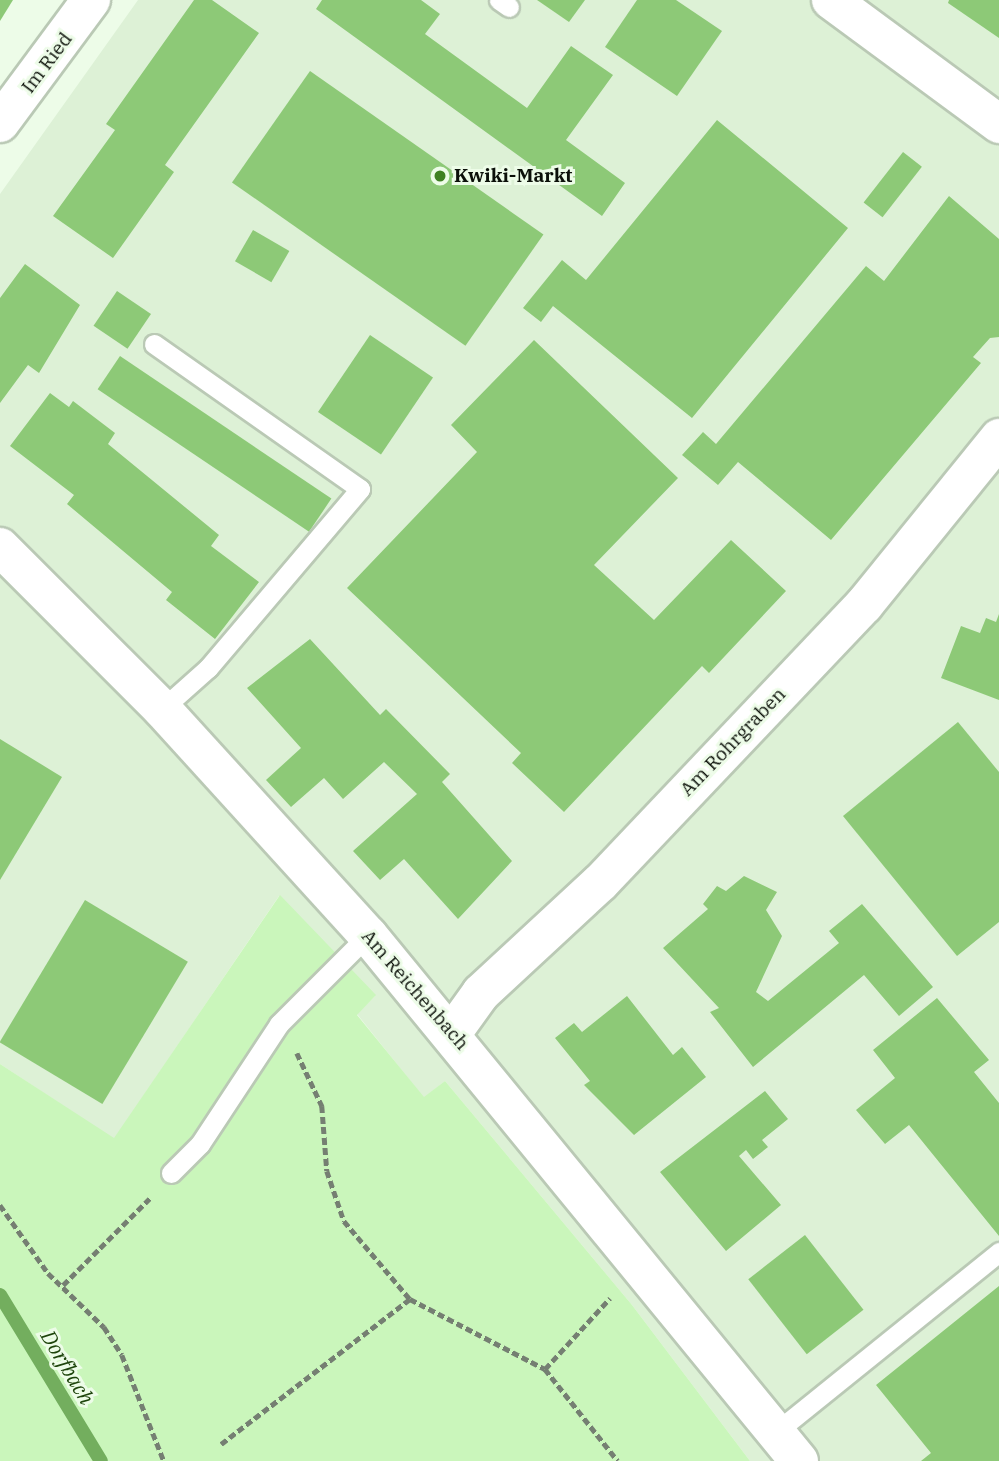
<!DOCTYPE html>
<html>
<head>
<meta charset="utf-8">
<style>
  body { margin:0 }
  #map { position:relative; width:999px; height:1461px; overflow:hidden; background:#edfce8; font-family:"IBM Plex Serif",serif }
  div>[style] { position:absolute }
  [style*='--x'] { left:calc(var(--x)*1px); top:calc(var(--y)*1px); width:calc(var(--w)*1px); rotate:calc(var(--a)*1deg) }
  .built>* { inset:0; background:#ddf1d6 }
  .green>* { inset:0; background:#caf6bb }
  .stream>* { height:14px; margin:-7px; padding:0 7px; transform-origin:7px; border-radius:7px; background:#73ae5e }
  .building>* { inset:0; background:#8dc977; transform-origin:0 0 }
  .path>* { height:4.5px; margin-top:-2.25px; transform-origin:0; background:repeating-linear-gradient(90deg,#757f72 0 7px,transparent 0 10.5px) }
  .roads { filter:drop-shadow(2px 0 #bac9b5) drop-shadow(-2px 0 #bac9b5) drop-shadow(0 2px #bac9b5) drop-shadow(0 -2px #bac9b5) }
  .service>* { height:19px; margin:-9.5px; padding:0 9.5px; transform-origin:9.5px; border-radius:9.5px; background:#fff }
  .minor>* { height:38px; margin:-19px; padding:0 19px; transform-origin:19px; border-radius:19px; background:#fff }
  .dots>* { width:19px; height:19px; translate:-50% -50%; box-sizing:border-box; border:4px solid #edfce8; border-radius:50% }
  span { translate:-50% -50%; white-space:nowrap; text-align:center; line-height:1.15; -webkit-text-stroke:6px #edfce8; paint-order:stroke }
  .street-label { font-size:19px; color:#0b1009 }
  .poi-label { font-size:19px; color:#0b1009; font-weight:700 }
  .left { translate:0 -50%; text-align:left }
  .water-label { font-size:21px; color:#1d440b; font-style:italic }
</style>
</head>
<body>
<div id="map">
  <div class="built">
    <div style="clip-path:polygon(138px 0,999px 0,999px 1461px,750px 1461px,632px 1305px,445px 1081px,424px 1098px,357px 1014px,375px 996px,279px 896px,114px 1139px,0 1064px,0 194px)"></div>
  </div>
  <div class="green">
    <div style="clip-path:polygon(280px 895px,376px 995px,357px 1015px,424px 1097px,445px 1081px,632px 1305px,750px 1461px,0 1461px,0 1064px,114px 1138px)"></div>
  </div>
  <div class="stream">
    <div style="--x:0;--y:1295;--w:194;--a:58.7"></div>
  </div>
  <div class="building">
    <div style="clip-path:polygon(0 0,13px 0,0 21px)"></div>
    <div style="clip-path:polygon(194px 0,212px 0,259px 33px,165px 165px,174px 172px,113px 258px,53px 216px,115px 130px,106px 124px)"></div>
    <div style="clip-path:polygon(322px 0,421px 0,440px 14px,425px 34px,527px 108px,571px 46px,613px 75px,566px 140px,625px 183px,602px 216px,316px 9px)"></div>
    <div style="clip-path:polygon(537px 0,585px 0,569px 22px)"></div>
    <div style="clip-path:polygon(637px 0,676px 0,722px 31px,677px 96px,605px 47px)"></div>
    <div style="clip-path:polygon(949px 0,999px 0,999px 38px,948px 3px)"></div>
    <div style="left:310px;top:71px;width:285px;height:136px;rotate:35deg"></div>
    <div style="clip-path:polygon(717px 120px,848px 228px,692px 418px,553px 306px,541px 322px,523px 308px,562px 260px,586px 280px)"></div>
    <div style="left:903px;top:152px;width:24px;height:64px;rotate:38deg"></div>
    <div style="clip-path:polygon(949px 196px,999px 239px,999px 337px,990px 338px,973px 357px,981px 363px,831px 540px,738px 462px,718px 485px,682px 455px,703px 432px,716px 444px,866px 266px,884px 281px)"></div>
    <div style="left:253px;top:230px;width:42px;height:36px;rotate:30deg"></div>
    <div style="clip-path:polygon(25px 264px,80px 305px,39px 373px,28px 365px,0 403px,0 298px)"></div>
    <div style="left:117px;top:291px;width:41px;height:42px;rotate:34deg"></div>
    <div style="left:370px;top:335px;width:76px;height:93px;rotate:34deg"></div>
    <div style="clip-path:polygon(534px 340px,678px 478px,594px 565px,654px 620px,731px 540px,786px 591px,709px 673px,702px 666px,564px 812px,512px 763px,521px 753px,347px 588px,477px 452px,451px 425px)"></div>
    <div style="left:120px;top:356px;width:255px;height:40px;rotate:34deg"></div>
    <div style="clip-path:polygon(50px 393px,69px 407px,73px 401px,115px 433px,108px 444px,219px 535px,211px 546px,259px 582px,215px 639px,166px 600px,172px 592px,67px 504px,74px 495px,10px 446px)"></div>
    <div style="clip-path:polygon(999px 614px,999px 700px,941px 678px,961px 626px,980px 633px,986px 618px,996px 622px)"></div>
    <div style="clip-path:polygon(310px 639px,380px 715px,386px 709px,450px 774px,442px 782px,512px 861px,458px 919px,404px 859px,380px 880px,353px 851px,417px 794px,384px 762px,343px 799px,324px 778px,291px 807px,266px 780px,301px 748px,247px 688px)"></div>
    <div style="clip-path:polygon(958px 722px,999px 772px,999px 922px,957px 956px,843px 816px)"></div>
    <div style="clip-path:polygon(0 739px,62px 777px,0 880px)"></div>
    <div style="clip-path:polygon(744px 876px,777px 892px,766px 910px,782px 936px,756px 992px,768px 1001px,839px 943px,829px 931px,862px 904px,933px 987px,899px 1016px,864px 975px,753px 1067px,710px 1012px,719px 1008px,663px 948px,708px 909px,703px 904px,717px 886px,726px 891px)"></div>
    <div style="left:85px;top:900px;width:120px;height:166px;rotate:31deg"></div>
    <div style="clip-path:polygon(627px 996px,673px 1055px,682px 1047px,706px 1077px,634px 1135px,584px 1085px,590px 1081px,555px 1038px,574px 1023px,582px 1032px)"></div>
    <div style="clip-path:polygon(937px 998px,989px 1060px,974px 1072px,999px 1103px,999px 1236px,909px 1125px,885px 1144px,856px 1110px,895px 1078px,873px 1050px)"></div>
    <div style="clip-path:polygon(765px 1091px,788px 1119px,762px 1140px,768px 1147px,753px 1159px,746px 1150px,739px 1156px,781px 1205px,726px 1251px,660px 1172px)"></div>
    <div style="left:805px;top:1235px;width:95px;height:72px;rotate:52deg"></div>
    <div style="clip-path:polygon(999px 1286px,999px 1461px,921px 1461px,931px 1453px,876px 1385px)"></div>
  </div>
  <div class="path">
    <div style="--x:297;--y:1053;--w:59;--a:64.7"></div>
    <div style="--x:322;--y:1106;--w:65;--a:85.6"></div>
    <div style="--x:327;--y:1171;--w:53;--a:71.2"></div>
    <div style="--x:344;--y:1221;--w:102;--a:49.8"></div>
    <div style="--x:410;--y:1299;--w:152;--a:27.4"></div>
    <div style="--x:545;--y:1369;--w:117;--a:51.6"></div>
    <div style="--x:0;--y:1205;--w:83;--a:54.8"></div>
    <div style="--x:48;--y:1273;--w:78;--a:44"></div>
    <div style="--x:104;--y:1327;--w:33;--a:57"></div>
    <div style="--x:122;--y:1355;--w:114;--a:68.4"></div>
    <div style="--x:63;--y:1285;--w:124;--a:-45"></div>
    <div style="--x:545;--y:1369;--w:96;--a:-47.5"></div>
    <div style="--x:221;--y:1444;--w:238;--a:-37.5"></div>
  </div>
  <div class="roads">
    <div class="service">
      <div style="--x:499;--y:0;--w:12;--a:35"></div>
      <div style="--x:154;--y:344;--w:252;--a:35.1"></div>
      <div style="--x:360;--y:489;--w:235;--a:130.3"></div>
      <div style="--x:208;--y:668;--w:62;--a:138.3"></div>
      <div style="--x:171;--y:1173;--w:41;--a:-45"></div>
      <div style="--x:200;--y:1144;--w:144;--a:-56.6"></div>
      <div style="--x:279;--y:1024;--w:126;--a:-45"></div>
      <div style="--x:776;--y:1432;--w:287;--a:-38.9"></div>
    </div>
    <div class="minor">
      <div style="--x:831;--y:0;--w:209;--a:36.4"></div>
      <div style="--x:0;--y:123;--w:153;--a:-53.5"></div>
      <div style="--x:0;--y:547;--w:229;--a:45"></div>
      <div style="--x:162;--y:709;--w:306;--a:47.7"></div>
      <div style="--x:368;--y:935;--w:680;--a:50.67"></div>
      <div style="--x:453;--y:1032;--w:48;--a:-54.3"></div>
      <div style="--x:481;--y:993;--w:163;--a:-42.8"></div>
      <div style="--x:601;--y:882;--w:382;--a:-46.5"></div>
      <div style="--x:864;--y:605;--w:215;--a:-51"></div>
    </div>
  </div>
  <div class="dots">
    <div style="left:440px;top:176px;background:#3f8122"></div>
  </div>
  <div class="street-label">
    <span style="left:47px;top:63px;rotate:-53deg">Im Ried</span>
    <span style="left:733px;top:742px;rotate:-46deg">Am Rohrgraben</span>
    <span style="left:415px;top:990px;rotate:49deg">Am Reichenbach</span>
  </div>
  <div class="poi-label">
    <span class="left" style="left:454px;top:176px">Kwiki-Markt</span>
  </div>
  <div class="water-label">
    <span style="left:68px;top:1367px;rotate:59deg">Dorfbach</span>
  </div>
</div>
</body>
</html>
